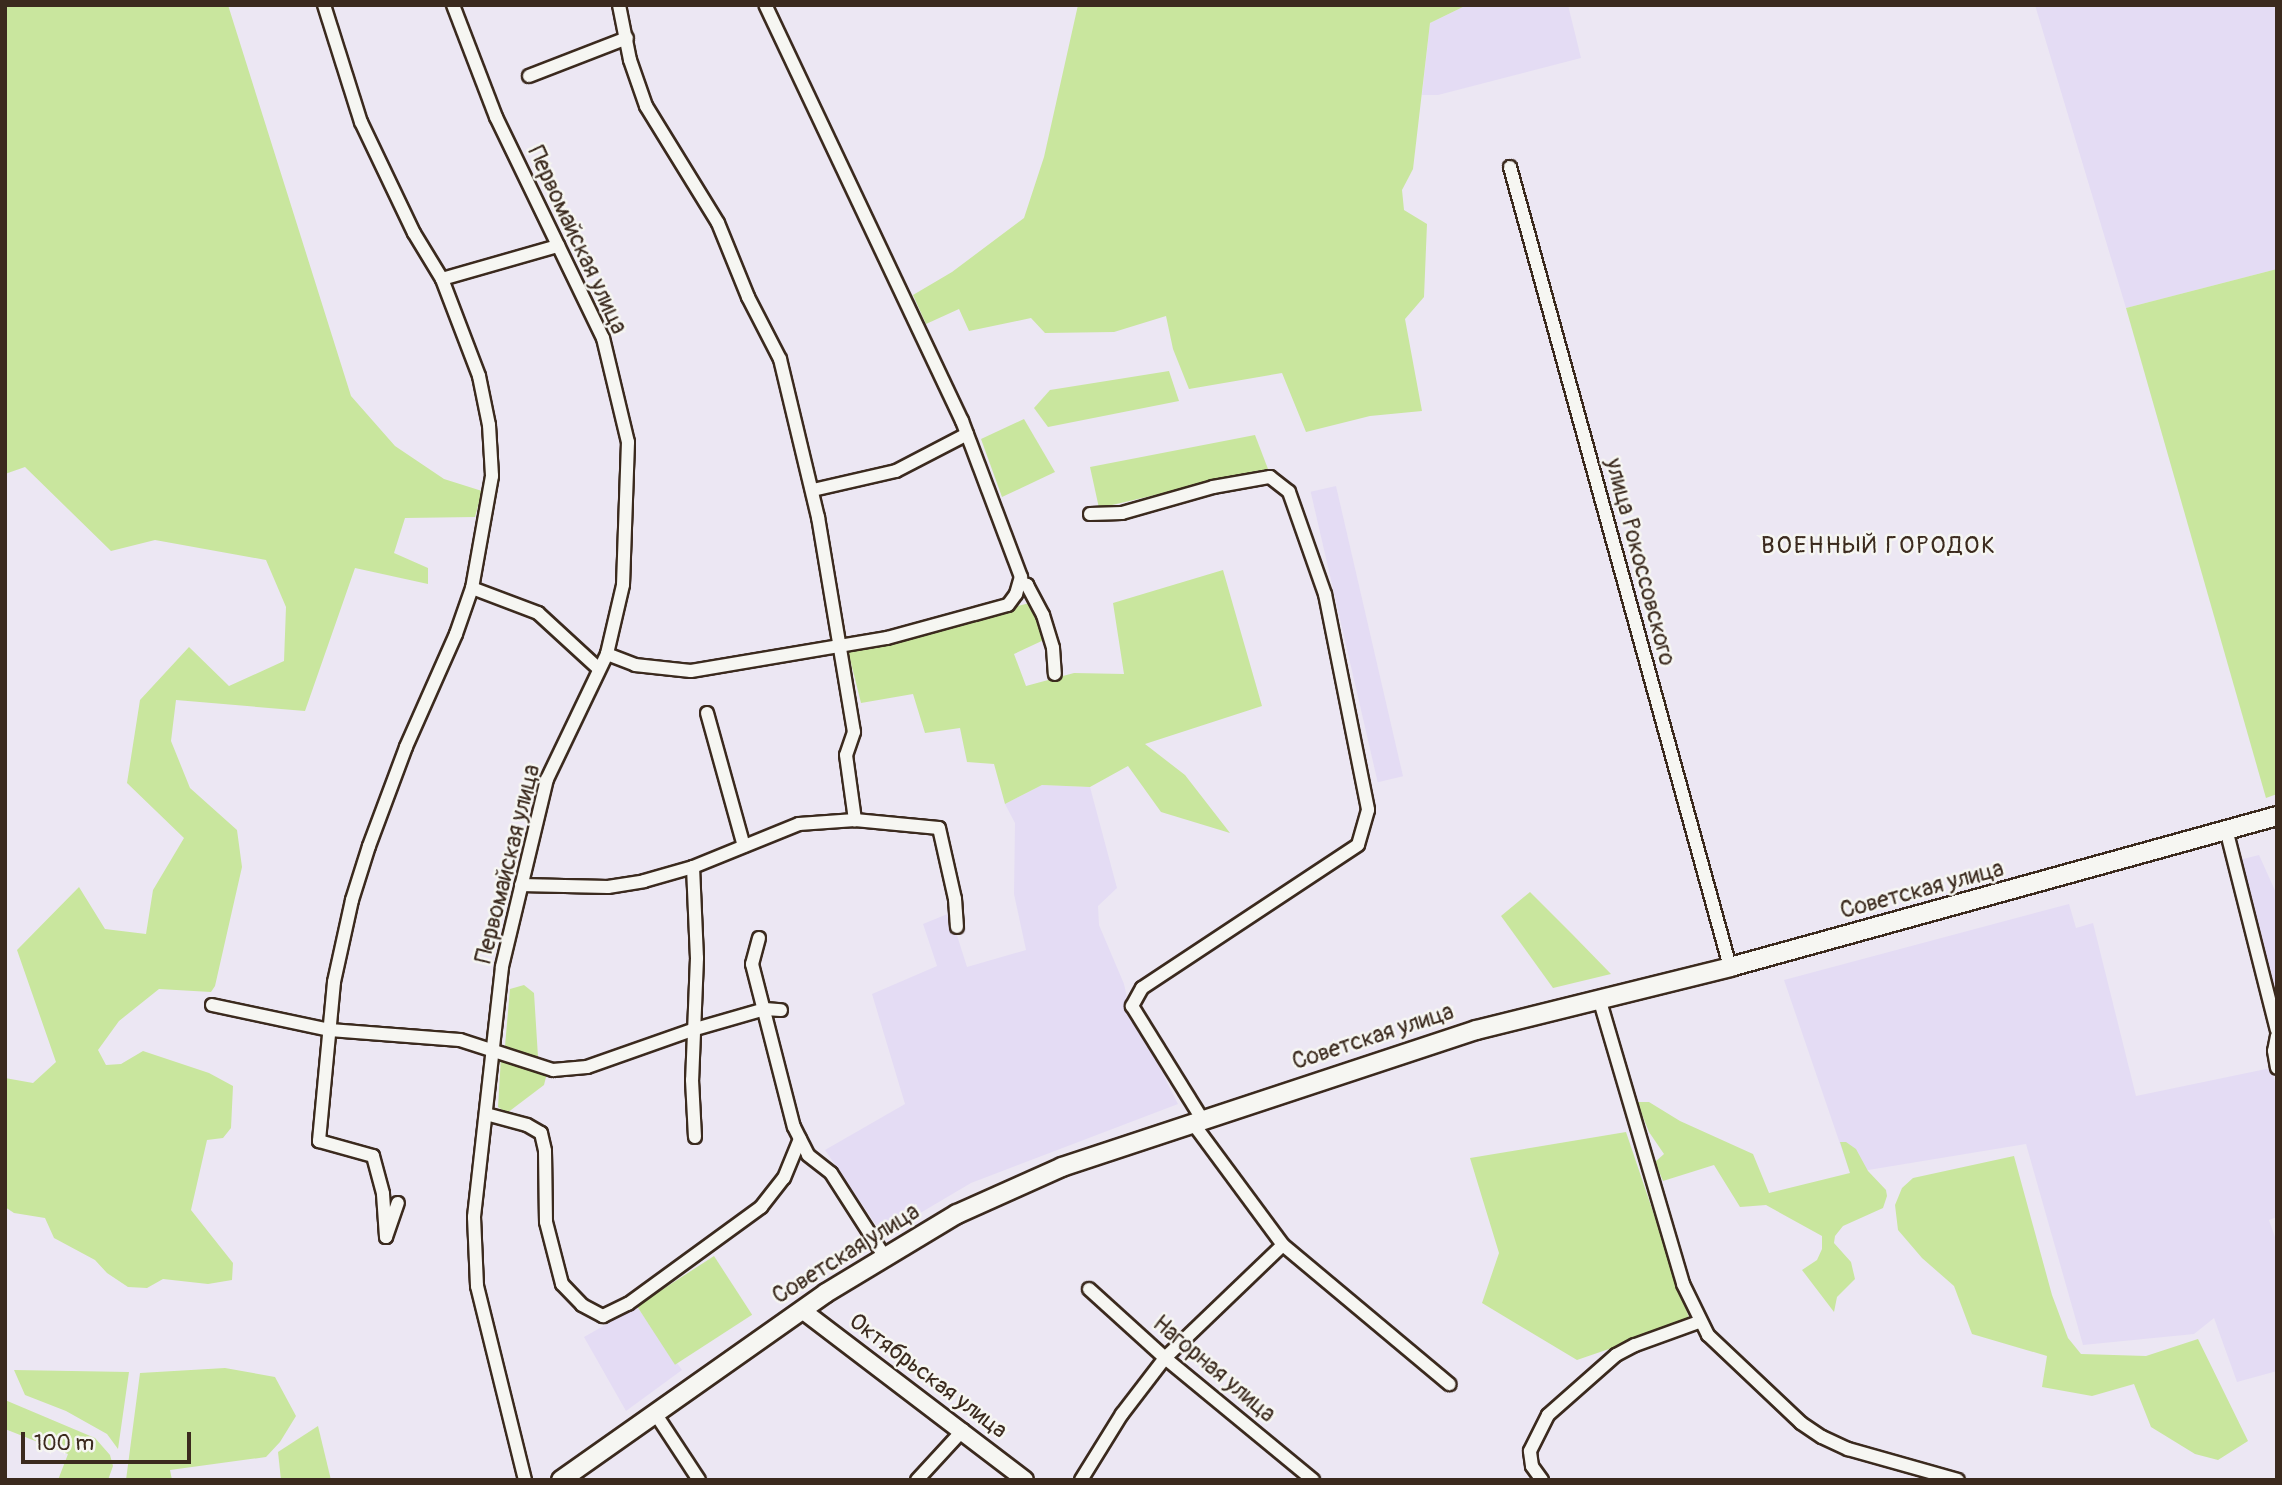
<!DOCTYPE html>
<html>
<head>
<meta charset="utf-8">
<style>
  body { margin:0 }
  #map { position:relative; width:2282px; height:1485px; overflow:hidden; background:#ece7f3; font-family:Pangolin,sans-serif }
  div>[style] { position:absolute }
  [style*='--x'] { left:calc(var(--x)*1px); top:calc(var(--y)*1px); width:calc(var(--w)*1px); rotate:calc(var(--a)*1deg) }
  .built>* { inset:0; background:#e4dcf4; transform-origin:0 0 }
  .green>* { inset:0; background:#c9e69e; transform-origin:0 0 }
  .roads { filter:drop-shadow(2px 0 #3b2a1e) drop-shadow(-2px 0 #3b2a1e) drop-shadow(0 2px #3b2a1e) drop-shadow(0 -2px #3b2a1e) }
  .minor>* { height:12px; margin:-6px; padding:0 6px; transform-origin:6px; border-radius:6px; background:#f6f6f2 }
  .tertiary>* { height:16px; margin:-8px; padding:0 8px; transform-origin:8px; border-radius:8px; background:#f6f6f2 }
  .secondary>* { height:18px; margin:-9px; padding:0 9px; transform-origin:9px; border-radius:9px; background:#f6f6f2 }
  span { translate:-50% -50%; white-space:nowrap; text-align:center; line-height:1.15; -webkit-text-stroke:5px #f6f6f2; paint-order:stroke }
  .street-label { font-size:23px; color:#3b2a1e }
  .neighbourhood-label { font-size:24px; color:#3b2a1e; letter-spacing:2px }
  .frame { position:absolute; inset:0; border:7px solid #3b2a1e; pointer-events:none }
  .scale { position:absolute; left:21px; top:1432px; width:170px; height:32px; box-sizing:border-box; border:4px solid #3b2a1e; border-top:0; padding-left:9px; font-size:21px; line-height:24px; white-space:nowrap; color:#3b2a1e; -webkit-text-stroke:5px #f6f6f2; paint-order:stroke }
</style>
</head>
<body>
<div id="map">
  <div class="built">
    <div style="clip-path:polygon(1467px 5px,1568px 5px,1581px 58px,1438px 95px,1422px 95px,1430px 23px)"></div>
    <div style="clip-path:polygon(2035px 5px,2277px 5px,2277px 269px,2126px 308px)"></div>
    <div style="left:1336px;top:486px;width:298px;height:26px;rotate:77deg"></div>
    <div style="clip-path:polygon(1042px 785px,1090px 787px,1117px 888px,1098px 906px,1099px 925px,1124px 984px,1129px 1007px,1178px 1104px,971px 1183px,883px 1235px,825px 1150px,905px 1104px,872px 994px,937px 966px,923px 924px,950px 913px,967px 967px,1026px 950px,1014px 894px,1015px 823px,1005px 804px)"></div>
    <div style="clip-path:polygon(2259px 855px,2277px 895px,2277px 996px,2239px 860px)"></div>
    <div style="clip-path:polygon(2069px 904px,2076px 928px,2093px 923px,2136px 1096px,2271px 1068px,2277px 1088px,2277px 1217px,2269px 1220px,2277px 1243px,2277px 1371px,2237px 1382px,2214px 1318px,2194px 1334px,2083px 1345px,2026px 1144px,1850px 1173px,1784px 980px)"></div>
    <div style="clip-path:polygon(637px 1307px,682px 1370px,626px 1411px,584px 1337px)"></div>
  </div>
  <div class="green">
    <div style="clip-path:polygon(5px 5px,228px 5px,351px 396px,395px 446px,444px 479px,482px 491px,475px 517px,405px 518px,394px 553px,428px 568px,428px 584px,355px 568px,305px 711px,176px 700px,171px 741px,190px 788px,237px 830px,242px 867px,232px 911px,215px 986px,211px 992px,159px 989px,119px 1021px,98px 1050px,106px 1065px,121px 1064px,143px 1051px,209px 1073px,233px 1086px,231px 1128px,223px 1138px,207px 1140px,191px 1210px,233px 1263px,232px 1280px,208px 1284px,163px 1279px,147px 1288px,128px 1287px,107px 1273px,95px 1260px,54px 1238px,45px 1218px,14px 1213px,5px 1207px,5px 1078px,33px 1083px,56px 1062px,17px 950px,79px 887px,105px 929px,146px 934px,153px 890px,184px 838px,127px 783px,140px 700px,189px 647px,229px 686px,284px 661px,286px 607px,266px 560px,155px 540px,111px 551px,25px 467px,5px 474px)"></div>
    <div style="clip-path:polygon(1078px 5px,1467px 5px,1430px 23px,1413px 169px,1402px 190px,1404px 210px,1427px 224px,1424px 297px,1405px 319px,1422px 411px,1370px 416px,1306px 432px,1282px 373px,1189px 389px,1173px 349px,1166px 316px,1114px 332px,1045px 333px,1031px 318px,969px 331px,959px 309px,926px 324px,913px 295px,952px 272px,1024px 218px,1044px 157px)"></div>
    <div style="clip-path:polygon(2277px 269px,2277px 794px,2266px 798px,2126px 308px)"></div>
    <div style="clip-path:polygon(1169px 371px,1179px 401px,1048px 427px,1034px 408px,1050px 390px)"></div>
    <div style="clip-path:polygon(1024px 419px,1055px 472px,1002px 497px,981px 439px)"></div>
    <div style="clip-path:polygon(1255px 435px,1268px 469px,1099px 508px,1090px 467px)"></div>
    <div style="clip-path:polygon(1223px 570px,1262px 706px,1145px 744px,1185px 775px,1230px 833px,1161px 812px,1128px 766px,1090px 787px,1042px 785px,1005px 804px,994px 764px,967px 762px,960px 728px,925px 733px,913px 694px,861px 703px,848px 651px,1033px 602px,1046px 639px,1014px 654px,1026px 686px,1074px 673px,1124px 674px,1113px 603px)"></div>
    <div style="clip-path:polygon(1530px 892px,1572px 934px,1611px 974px,1553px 988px,1501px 916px)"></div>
    <div style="clip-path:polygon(524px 985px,534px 993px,538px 1057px,505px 1046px,510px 989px)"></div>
    <div style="clip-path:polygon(501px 1057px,547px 1073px,544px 1085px,507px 1113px,498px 1107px)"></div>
    <div style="clip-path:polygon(1637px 1102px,1649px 1102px,1680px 1121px,1753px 1154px,1769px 1193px,1850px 1173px,1840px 1142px,1846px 1142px,1856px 1149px,1868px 1171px,1886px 1190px,1887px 1196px,1883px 1208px,1843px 1226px,1835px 1236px,1834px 1243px,1851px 1262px,1855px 1279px,1837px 1297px,1834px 1312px,1802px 1270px,1817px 1260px,1822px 1249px,1822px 1236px,1766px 1205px,1740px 1207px,1714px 1165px,1663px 1181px,1655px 1162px,1664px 1154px,1649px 1132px)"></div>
    <div style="clip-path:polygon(1626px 1132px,1690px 1321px,1577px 1360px,1482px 1303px,1499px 1253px,1470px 1158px)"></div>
    <div style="clip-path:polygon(2014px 1156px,2052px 1295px,2068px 1338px,2081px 1354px,2146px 1356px,2198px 1339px,2248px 1441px,2218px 1460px,2195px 1454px,2151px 1427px,2134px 1384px,2092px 1396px,2042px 1387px,2047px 1356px,1972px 1334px,1954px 1286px,1922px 1258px,1898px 1230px,1895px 1205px,1902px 1188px,1913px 1178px)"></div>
    <div style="left:714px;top:1256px;width:70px;height:92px;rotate:57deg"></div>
    <div style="clip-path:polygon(225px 1368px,275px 1377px,296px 1416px,280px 1442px,266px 1457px,170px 1470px,172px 1480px,126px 1480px,140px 1373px)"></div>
    <div style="clip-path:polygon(14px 1370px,129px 1372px,118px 1449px,107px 1434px,66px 1411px,25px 1395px)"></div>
    <div style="clip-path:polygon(5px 1400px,95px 1438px,110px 1455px,113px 1466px,108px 1480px,58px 1480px,68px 1454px,5px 1429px)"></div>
    <div style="clip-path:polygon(318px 1426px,331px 1480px,281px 1480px,278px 1452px)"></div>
  </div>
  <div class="roads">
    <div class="minor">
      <div style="--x:324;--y:5;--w:123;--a:72.5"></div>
      <div style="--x:361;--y:122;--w:123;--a:64.5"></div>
      <div style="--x:414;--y:233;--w:54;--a:58.7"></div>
      <div style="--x:442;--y:279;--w:104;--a:69.1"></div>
      <div style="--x:479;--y:376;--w:50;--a:78.5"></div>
      <div style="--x:489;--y:425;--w:51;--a:86.6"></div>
      <div style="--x:492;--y:476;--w:114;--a:100.1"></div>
      <div style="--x:472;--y:588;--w:49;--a:109.2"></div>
      <div style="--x:456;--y:634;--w:124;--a:113.9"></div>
      <div style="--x:406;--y:747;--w:106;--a:110.5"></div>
      <div style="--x:369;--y:846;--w:57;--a:107.5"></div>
      <div style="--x:352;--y:900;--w:84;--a:102.4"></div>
      <div style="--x:334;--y:982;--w:160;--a:95.4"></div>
      <div style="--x:319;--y:1141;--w:56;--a:15.5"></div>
      <div style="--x:373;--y:1156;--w:39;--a:75"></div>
      <div style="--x:383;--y:1194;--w:43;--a:86"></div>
      <div style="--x:386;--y:1237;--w:36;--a:-71"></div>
      <div style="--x:453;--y:5;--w:120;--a:69"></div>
      <div style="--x:496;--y:117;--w:246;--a:64.2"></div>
      <div style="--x:603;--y:338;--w:107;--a:76.5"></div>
      <div style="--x:628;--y:442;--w:143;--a:92"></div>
      <div style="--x:623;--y:585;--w:71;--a:103.1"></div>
      <div style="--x:607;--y:654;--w:139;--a:115.6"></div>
      <div style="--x:547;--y:779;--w:193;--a:103.5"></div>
      <div style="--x:502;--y:967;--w:252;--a:96.4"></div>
      <div style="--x:474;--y:1217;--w:69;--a:87.5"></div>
      <div style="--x:477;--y:1286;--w:200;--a:76.1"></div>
      <div style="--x:619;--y:5;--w:56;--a:78.7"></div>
      <div style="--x:630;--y:60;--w:49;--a:70.8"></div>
      <div style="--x:646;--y:106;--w:137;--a:58.4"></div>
      <div style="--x:718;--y:223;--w:80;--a:67.9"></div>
      <div style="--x:748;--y:297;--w:70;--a:62.7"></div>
      <div style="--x:780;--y:359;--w:163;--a:76.5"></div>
      <div style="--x:818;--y:517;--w:218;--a:80.5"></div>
      <div style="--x:854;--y:732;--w:24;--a:109"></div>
      <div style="--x:846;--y:755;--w:66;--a:82.1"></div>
      <div style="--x:529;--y:76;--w:105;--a:-21.2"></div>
      <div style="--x:1510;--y:167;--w:830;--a:74.62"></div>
      <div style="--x:442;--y:279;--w:121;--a:-15.9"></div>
      <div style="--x:813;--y:490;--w:85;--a:-12.9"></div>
      <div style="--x:896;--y:471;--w:80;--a:-27.5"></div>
      <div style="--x:1090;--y:514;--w:32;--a:-2"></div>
      <div style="--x:1122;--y:513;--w:95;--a:-15.9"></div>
      <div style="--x:1213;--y:487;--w:58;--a:-10"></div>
      <div style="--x:1270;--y:477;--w:24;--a:38"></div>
      <div style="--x:1289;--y:492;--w:108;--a:70.6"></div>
      <div style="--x:1325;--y:594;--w:220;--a:78.7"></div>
      <div style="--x:1368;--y:810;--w:36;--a:106"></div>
      <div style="--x:1358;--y:845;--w:259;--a:146.5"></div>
      <div style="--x:1142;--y:988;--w:21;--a:119"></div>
      <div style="--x:1132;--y:1006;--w:133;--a:58.2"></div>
      <div style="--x:1020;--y:582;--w:8;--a:23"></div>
      <div style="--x:1027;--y:585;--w:34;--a:62"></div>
      <div style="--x:1043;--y:615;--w:34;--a:73"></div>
      <div style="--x:1053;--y:648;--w:26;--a:86"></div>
      <div style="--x:472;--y:588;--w:71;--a:20.7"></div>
      <div style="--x:538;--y:613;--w:83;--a:42.6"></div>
      <div style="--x:607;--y:654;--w:30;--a:21"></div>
      <div style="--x:635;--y:665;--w:56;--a:6.1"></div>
      <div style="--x:691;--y:671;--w:199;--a:-9.6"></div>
      <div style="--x:887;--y:638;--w:125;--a:-15.3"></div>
      <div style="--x:1008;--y:605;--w:14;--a:-54"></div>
      <div style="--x:1016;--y:594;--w:18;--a:-74"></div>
      <div style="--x:1021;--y:577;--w:167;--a:-110.7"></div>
      <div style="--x:962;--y:421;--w:460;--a:-115.3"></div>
      <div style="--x:707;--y:713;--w:138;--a:74.5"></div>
      <div style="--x:2227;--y:833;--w:203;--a:75.8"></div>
      <div style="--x:693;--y:867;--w:91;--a:87.5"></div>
      <div style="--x:697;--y:958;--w:122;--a:92.3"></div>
      <div style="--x:692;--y:1080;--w:57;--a:87"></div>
      <div style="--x:521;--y:885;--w:87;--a:1.3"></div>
      <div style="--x:608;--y:887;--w:36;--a:-9"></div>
      <div style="--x:644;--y:881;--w:51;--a:-15.9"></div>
      <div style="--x:693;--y:867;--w:114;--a:-22.1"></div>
      <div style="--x:799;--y:824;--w:56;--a:-4.1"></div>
      <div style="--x:855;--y:820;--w:84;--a:5.4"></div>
      <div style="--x:939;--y:828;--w:73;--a:77.3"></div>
      <div style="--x:955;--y:899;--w:28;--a:86"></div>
      <div style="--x:759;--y:938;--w:27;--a:105"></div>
      <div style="--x:752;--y:964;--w:168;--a:75.6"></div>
      <div style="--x:794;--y:1127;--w:31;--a:63"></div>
      <div style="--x:808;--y:1155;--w:29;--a:38"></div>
      <div style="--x:831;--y:1173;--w:100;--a:57.3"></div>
      <div style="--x:1599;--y:998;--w:298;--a:73.6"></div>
      <div style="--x:1683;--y:1284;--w:57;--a:63.9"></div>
      <div style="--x:1708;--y:1335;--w:128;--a:43.4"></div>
      <div style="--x:1801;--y:1423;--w:25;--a:34"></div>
      <div style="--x:1822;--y:1437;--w:29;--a:25"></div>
      <div style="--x:1848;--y:1449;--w:114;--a:15.7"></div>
      <div style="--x:212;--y:1005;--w:121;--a:12"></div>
      <div style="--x:330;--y:1030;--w:130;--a:4.4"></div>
      <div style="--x:460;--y:1040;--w:98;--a:17.9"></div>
      <div style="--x:553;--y:1070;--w:34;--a:-5"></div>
      <div style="--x:587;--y:1067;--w:111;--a:-19.4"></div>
      <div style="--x:692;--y:1030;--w:76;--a:-16"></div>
      <div style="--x:765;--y:1009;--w:16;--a:4"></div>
      <div style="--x:2277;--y:1036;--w:15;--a:101"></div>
      <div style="--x:2274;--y:1051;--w:17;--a:80"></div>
      <div style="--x:486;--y:1114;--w:42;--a:15"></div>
      <div style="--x:527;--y:1125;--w:16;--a:30"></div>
      <div style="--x:541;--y:1133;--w:18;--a:77"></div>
      <div style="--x:545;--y:1151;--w:71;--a:89.2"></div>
      <div style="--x:546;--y:1222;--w:64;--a:75.5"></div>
      <div style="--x:562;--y:1284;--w:29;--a:46"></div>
      <div style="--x:582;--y:1305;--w:24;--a:28"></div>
      <div style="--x:603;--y:1316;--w:28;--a:-26"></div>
      <div style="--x:628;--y:1304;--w:165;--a:-36.1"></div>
      <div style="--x:761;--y:1207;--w:37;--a:-52"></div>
      <div style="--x:784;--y:1178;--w:42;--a:-67.7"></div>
      <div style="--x:1192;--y:1122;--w:153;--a:53.5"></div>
      <div style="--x:1283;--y:1245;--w:217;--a:39.9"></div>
      <div style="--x:1089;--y:1289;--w:103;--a:42.2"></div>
      <div style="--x:1165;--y:1358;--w:192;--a:39.5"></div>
      <div style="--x:655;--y:1413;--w:80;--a:56.7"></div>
      <div style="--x:917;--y:1480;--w:68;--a:-47.4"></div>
      <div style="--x:1081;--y:1480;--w:78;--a:-58.2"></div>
      <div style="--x:1122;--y:1414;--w:71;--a:-52.5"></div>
      <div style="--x:1165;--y:1358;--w:163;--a:-43.8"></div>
      <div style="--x:1542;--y:1480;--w:17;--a:-126"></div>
      <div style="--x:1532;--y:1466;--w:15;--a:-98"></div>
      <div style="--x:1530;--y:1451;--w:40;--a:-63.4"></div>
      <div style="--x:1548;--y:1415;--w:91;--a:-41.4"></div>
      <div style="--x:1616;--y:1355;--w:21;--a:-28"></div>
      <div style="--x:1635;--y:1345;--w:68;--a:-19.8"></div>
    </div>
    <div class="tertiary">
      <div style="--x:802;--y:1310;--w:280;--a:37.3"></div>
    </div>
    <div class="secondary">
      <div style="--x:561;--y:1480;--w:324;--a:-35.2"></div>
      <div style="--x:826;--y:1293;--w:153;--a:-31.1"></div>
      <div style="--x:957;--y:1214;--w:115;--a:-24.1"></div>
      <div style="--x:1062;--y:1167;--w:436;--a:-18.3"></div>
      <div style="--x:1476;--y:1030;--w:262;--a:-13.9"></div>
      <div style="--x:1730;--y:967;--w:567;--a:-15.43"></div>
    </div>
  </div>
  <div class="street-label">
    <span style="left:577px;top:240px;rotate:65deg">Первомайская улица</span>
    <span style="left:1640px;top:562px;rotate:75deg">улица Рокоссовского</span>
    <span style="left:508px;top:864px;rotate:-76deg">Первомайская улица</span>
    <span style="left:1922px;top:890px;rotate:-15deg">Советская улица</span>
    <span style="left:1373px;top:1037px;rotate:-18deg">Советская улица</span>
    <span style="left:846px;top:1254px;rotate:-32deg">Советская улица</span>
    <span style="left:1214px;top:1369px;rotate:40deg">Нагорная улица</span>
    <span style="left:928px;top:1376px;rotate:37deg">Октябрьская улица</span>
  </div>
  <div class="neighbourhood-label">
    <span style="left:1879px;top:546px">ВОЕННЫЙ ГОРОДОК</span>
  </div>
  <div class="frame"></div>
  <div class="scale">100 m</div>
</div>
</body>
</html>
